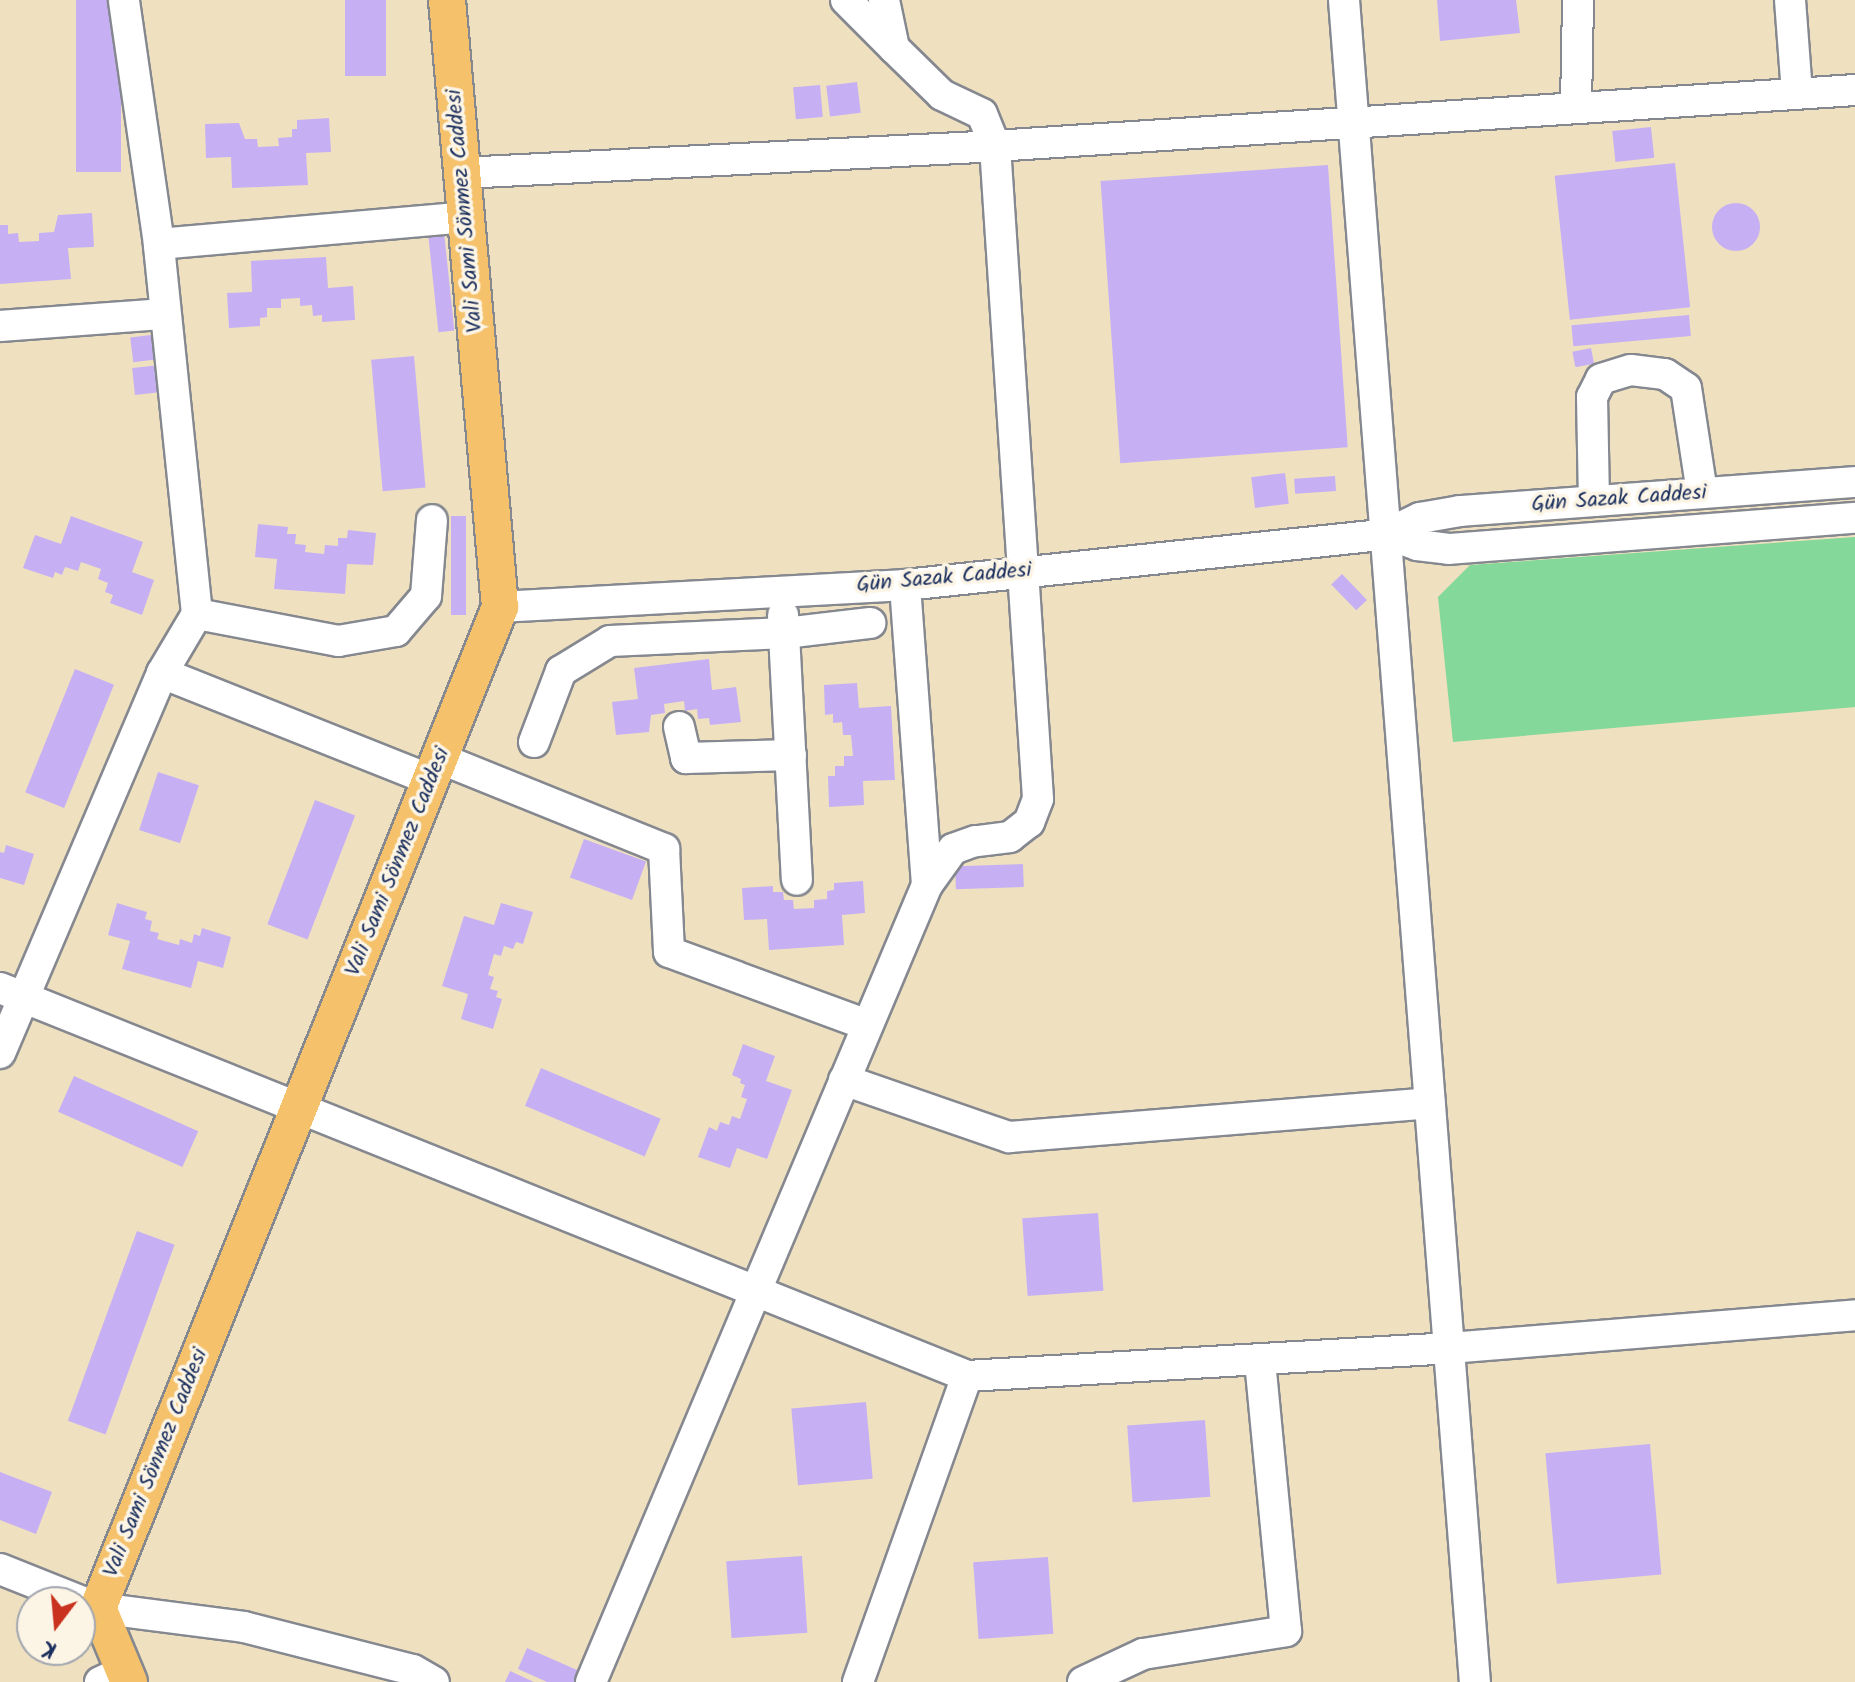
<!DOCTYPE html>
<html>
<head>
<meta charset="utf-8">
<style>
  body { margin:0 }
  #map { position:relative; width:1855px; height:1682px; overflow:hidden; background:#efe1c0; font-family:Kalam,sans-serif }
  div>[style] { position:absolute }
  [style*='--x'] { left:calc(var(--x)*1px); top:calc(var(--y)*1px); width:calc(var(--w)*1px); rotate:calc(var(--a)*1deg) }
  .green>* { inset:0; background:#83d89a }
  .building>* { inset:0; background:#c6b0f3; transform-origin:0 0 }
  .round { border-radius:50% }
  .roads { filter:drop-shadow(2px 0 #85888f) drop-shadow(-2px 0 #85888f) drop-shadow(0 2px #85888f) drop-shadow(0 -2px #85888f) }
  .minor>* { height:30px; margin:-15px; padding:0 15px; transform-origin:15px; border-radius:15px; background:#fff }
  .major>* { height:36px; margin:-18px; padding:0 18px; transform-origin:18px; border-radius:18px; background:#f5c16b }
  span { translate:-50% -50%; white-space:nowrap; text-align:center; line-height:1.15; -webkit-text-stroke:7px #fcf5e5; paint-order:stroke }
  .street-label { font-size:22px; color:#1b2f5e }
  .north { position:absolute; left:16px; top:1586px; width:80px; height:80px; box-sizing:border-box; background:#fcf5e5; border:2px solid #a2a6af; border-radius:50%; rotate:196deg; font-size:22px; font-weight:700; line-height:32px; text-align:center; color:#1b2f5e }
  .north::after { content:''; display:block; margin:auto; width:28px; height:36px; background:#c8321e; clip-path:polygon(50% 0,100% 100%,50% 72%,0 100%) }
</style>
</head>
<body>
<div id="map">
  <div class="green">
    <div style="clip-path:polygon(1855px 537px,1855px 707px,1453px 742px,1438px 597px,1470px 565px)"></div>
  </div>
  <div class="building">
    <div style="left:76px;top:0;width:45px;height:172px"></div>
    <div style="left:345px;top:0;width:41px;height:76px"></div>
    <div style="clip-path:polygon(1437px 0,1516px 0,1520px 33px,1440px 41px)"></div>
    <div style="left:857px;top:82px;width:31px;height:31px;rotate:83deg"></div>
    <div style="left:820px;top:85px;width:32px;height:27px;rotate:85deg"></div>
    <div style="clip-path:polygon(329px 118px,331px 152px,306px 153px,308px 185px,232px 188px,231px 157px,206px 158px,205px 124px,239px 123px,245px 139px,257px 139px,258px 147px,279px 146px,278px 138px,292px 137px,292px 129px,297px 129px,297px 120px)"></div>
    <div style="left:1651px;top:127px;width:31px;height:39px;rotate:84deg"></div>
    <div style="left:1675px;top:163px;width:145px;height:121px;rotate:84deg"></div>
    <div style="left:1328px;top:165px;width:283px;height:228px;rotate:86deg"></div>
    <div class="round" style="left:1712px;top:203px;width:48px;height:48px"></div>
    <div style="clip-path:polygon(92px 213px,94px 247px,68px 248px,71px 279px,0 284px,0 225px,8px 225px,8px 234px,18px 233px,19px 242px,39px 241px,39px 233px,54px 232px,58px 215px)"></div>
    <div style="left:444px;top:232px;width:99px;height:16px;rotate:84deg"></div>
    <div style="clip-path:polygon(326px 257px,328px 288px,353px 286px,355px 320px,322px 322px,322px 315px,313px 316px,312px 305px,300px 306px,300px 298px,281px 299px,281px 308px,267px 308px,267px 317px,260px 318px,260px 326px,229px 328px,227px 293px,252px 292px,251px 261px)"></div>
    <div style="left:1689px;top:315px;width:21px;height:118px;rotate:85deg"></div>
    <div style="left:159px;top:334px;width:25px;height:29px;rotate:83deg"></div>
    <div style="left:1591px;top:348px;width:16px;height:19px;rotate:79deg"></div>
    <div style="left:414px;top:356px;width:132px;height:43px;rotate:85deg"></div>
    <div style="left:161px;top:365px;width:27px;height:29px;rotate:84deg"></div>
    <div style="left:1285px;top:473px;width:31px;height:34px;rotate:83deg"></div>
    <div style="left:1335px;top:476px;width:15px;height:41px;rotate:86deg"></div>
    <div style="clip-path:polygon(71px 516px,143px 542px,132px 572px,154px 580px,142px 615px,110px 603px,113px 595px,105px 592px,108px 583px,98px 579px,101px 569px,81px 562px,78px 571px,65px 567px,62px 575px,55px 572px,53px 578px,23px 568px,35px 535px,61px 544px)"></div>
    <div style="left:451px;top:516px;width:15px;height:99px"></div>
    <div style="clip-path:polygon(258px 524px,288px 527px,287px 534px,296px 534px,295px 544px,306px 545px,305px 552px,324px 554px,325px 545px,338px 546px,338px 538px,347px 538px,348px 530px,376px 533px,373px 565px,347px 564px,345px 594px,274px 589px,277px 559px,255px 557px)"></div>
    <div style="left:1342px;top:574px;width:36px;height:15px;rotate:46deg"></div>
    <div style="clip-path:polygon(709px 659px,712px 690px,736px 687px,741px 722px,710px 725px,709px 718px,698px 719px,697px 709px,685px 711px,684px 701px,664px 704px,665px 713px,651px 715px,649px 732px,616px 735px,612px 702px,638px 699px,634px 668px)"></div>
    <div style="left:75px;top:669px;width:42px;height:133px;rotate:22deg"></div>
    <div style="clip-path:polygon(857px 683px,859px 708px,891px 706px,895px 780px,863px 781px,864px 805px,829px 807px,828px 776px,835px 776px,835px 766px,844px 766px,844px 756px,853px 756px,851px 735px,843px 735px,842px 722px,833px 723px,833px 714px,825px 715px,824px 685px)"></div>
    <div style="left:158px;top:772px;width:43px;height:61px;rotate:18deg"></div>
    <div style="left:315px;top:800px;width:43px;height:133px;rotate:21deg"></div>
    <div style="left:584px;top:839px;width:66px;height:41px;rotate:20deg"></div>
    <div style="clip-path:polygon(6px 845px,34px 854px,24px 885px,0 878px,0 852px,4px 853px)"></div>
    <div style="left:1023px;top:864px;width:23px;height:68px;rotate:88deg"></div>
    <div style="clip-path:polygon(863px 881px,865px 913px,842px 915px,844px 945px,769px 950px,767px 919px,744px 920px,742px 888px,773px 886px,773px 892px,783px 892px,784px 900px,793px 900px,794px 909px,814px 908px,814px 900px,827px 899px,827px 891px,834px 890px,834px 883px)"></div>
    <div style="clip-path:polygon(117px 903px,147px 912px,145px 919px,152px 921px,150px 931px,159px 933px,157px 939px,179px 945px,180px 939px,192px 943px,194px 934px,200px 936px,202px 928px,231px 937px,223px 968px,198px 961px,191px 988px,122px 969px,130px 941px,108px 935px)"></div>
    <div style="clip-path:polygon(501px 903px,533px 912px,523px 944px,516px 942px,513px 949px,504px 946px,501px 956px,494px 954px,488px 975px,494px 977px,490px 989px,498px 991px,496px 997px,502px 999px,493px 1029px,461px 1019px,468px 994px,442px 986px,464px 916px,494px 925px)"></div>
    <div style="clip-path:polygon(743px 1044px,775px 1056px,766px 1081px,792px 1090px,767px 1159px,737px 1148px,730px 1168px,698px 1157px,709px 1127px,717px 1131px,720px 1122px,729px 1125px,732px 1116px,740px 1119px,747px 1099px,741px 1097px,745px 1085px,740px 1083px,741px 1079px,732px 1075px)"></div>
    <div style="left:541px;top:1068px;width:130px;height:41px;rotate:23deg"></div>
    <div style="left:74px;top:1076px;width:136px;height:39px;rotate:24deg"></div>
    <div style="left:1098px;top:1213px;width:78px;height:76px;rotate:86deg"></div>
    <div style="left:137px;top:1231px;width:40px;height:202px;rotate:20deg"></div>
    <div style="left:866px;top:1402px;width:77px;height:75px;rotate:85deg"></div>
    <div style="left:1205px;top:1420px;width:77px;height:78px;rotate:86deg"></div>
    <div style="left:1650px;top:1444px;width:131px;height:105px;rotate:85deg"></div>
    <div style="clip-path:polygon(0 1472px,52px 1492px,36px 1534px,0 1520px)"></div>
    <div style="left:802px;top:1556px;width:77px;height:76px;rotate:86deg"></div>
    <div style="left:1048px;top:1557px;width:77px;height:75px;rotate:86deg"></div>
    <div style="clip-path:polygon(527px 1648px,584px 1673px,580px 1682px,547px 1682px,518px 1669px)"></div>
    <div style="clip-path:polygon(510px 1671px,534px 1682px,505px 1682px)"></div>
  </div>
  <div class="roads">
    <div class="minor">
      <div style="--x:846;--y:0;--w:68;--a:45"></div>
      <div style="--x:884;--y:0;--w:49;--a:78.2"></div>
      <div style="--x:894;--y:48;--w:67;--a:44.4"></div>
      <div style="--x:942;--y:95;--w:44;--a:25.4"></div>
      <div style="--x:982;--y:114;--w:35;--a:68"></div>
      <div style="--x:995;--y:146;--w:654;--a:86.23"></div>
      <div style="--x:1038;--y:799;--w:25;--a:111"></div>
      <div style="--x:1029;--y:822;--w:24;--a:142"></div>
      <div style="--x:1010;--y:837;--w:35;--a:173"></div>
      <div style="--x:975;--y:841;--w:23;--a:160"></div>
      <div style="--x:953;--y:849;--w:44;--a:125.8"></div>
      <div style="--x:1344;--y:0;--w:1687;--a:85.55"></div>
      <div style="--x:1790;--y:0;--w:93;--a:85.7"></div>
      <div style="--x:1576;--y:106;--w:106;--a:-88.9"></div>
      <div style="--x:462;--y:173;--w:518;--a:-2.88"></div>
      <div style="--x:979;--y:147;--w:878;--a:-3.72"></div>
      <div style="--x:159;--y:244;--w:308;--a:-5"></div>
      <div style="--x:0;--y:326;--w:164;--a:-4.2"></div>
      <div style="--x:1594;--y:501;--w:104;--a:-91.1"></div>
      <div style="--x:1592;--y:397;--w:20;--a:-63"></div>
      <div style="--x:1601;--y:379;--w:31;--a:-17"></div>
      <div style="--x:1631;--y:370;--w:34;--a:7"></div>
      <div style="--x:1665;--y:374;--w:25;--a:34"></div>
      <div style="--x:1686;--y:388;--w:106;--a:81.3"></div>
      <div style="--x:1387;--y:534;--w:32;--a:20"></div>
      <div style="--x:1417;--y:545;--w:32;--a:7"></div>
      <div style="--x:1449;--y:549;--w:407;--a:-4.4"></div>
      <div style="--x:500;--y:607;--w:406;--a:-3.1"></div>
      <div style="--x:905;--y:585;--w:485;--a:-6"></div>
      <div style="--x:1387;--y:534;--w:37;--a:-26"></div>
      <div style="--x:1420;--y:518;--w:41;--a:-9.9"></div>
      <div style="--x:1460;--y:511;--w:396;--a:-4.2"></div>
      <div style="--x:197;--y:614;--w:144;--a:10.8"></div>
      <div style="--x:338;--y:641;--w:59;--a:-9.8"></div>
      <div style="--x:396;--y:631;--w:46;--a:-49.4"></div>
      <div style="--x:426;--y:596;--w:76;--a:-85.5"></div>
      <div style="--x:783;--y:615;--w:265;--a:87"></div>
      <div style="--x:162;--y:673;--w:289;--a:21.7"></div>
      <div style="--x:679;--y:727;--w:32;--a:77"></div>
      <div style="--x:686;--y:758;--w:105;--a:-1.6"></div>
      <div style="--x:534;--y:742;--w:76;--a:-69.2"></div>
      <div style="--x:561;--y:671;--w:57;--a:-31.5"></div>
      <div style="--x:610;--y:641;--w:175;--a:-2.6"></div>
      <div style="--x:785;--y:633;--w:86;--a:-6.7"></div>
      <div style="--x:439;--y:758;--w:243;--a:22"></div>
      <div style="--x:664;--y:849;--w:103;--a:87.2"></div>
      <div style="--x:669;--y:952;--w:211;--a:20.2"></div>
      <div style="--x:0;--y:988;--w:1042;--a:21.86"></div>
      <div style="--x:967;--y:1376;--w:483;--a:-3.3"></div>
      <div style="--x:1449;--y:1348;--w:407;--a:-4.6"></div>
      <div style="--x:0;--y:1053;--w:413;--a:-66.9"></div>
      <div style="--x:162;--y:673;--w:69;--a:-59.3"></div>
      <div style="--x:197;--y:614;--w:372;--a:-95.9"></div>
      <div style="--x:159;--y:244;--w:246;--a:-98.2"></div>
      <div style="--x:844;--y:1080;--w:175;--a:19.1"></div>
      <div style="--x:1009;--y:1137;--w:422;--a:-4.6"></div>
      <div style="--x:0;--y:1569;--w:105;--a:21.7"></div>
      <div style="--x:98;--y:1608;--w:147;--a:7.4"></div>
      <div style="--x:244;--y:1627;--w:174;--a:14.3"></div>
      <div style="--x:413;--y:1670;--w:24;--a:30"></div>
      <div style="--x:100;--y:1682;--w:26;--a:-25"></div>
      <div style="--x:591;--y:1682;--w:865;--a:-67.14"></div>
      <div style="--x:927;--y:885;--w:301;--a:-94.2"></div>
      <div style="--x:858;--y:1682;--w:325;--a:-70.4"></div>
      <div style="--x:1083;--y:1682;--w:66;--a:-25"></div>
      <div style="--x:1143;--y:1654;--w:145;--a:-9.1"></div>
      <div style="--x:1286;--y:1631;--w:273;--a:-95.5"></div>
    </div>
    <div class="major">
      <div style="--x:129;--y:1682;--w:80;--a:-112.7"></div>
      <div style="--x:98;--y:1608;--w:1079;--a:-68.12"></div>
      <div style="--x:500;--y:607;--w:609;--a:-94.99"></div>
    </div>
  </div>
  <div class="street-label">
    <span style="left:465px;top:211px;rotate:-95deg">Vali Sami Sönmez Caddesi</span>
    <span style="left:1619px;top:499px;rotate:-4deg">Gün Sazak Caddesi</span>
    <span style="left:944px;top:578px;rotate:-5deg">Gün Sazak Caddesi</span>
    <span style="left:398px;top:862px;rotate:-68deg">Vali Sami Sönmez Caddesi</span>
    <span style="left:156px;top:1463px;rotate:-68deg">Vali Sami Sönmez Caddesi</span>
  </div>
  <div class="north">K</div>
</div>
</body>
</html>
